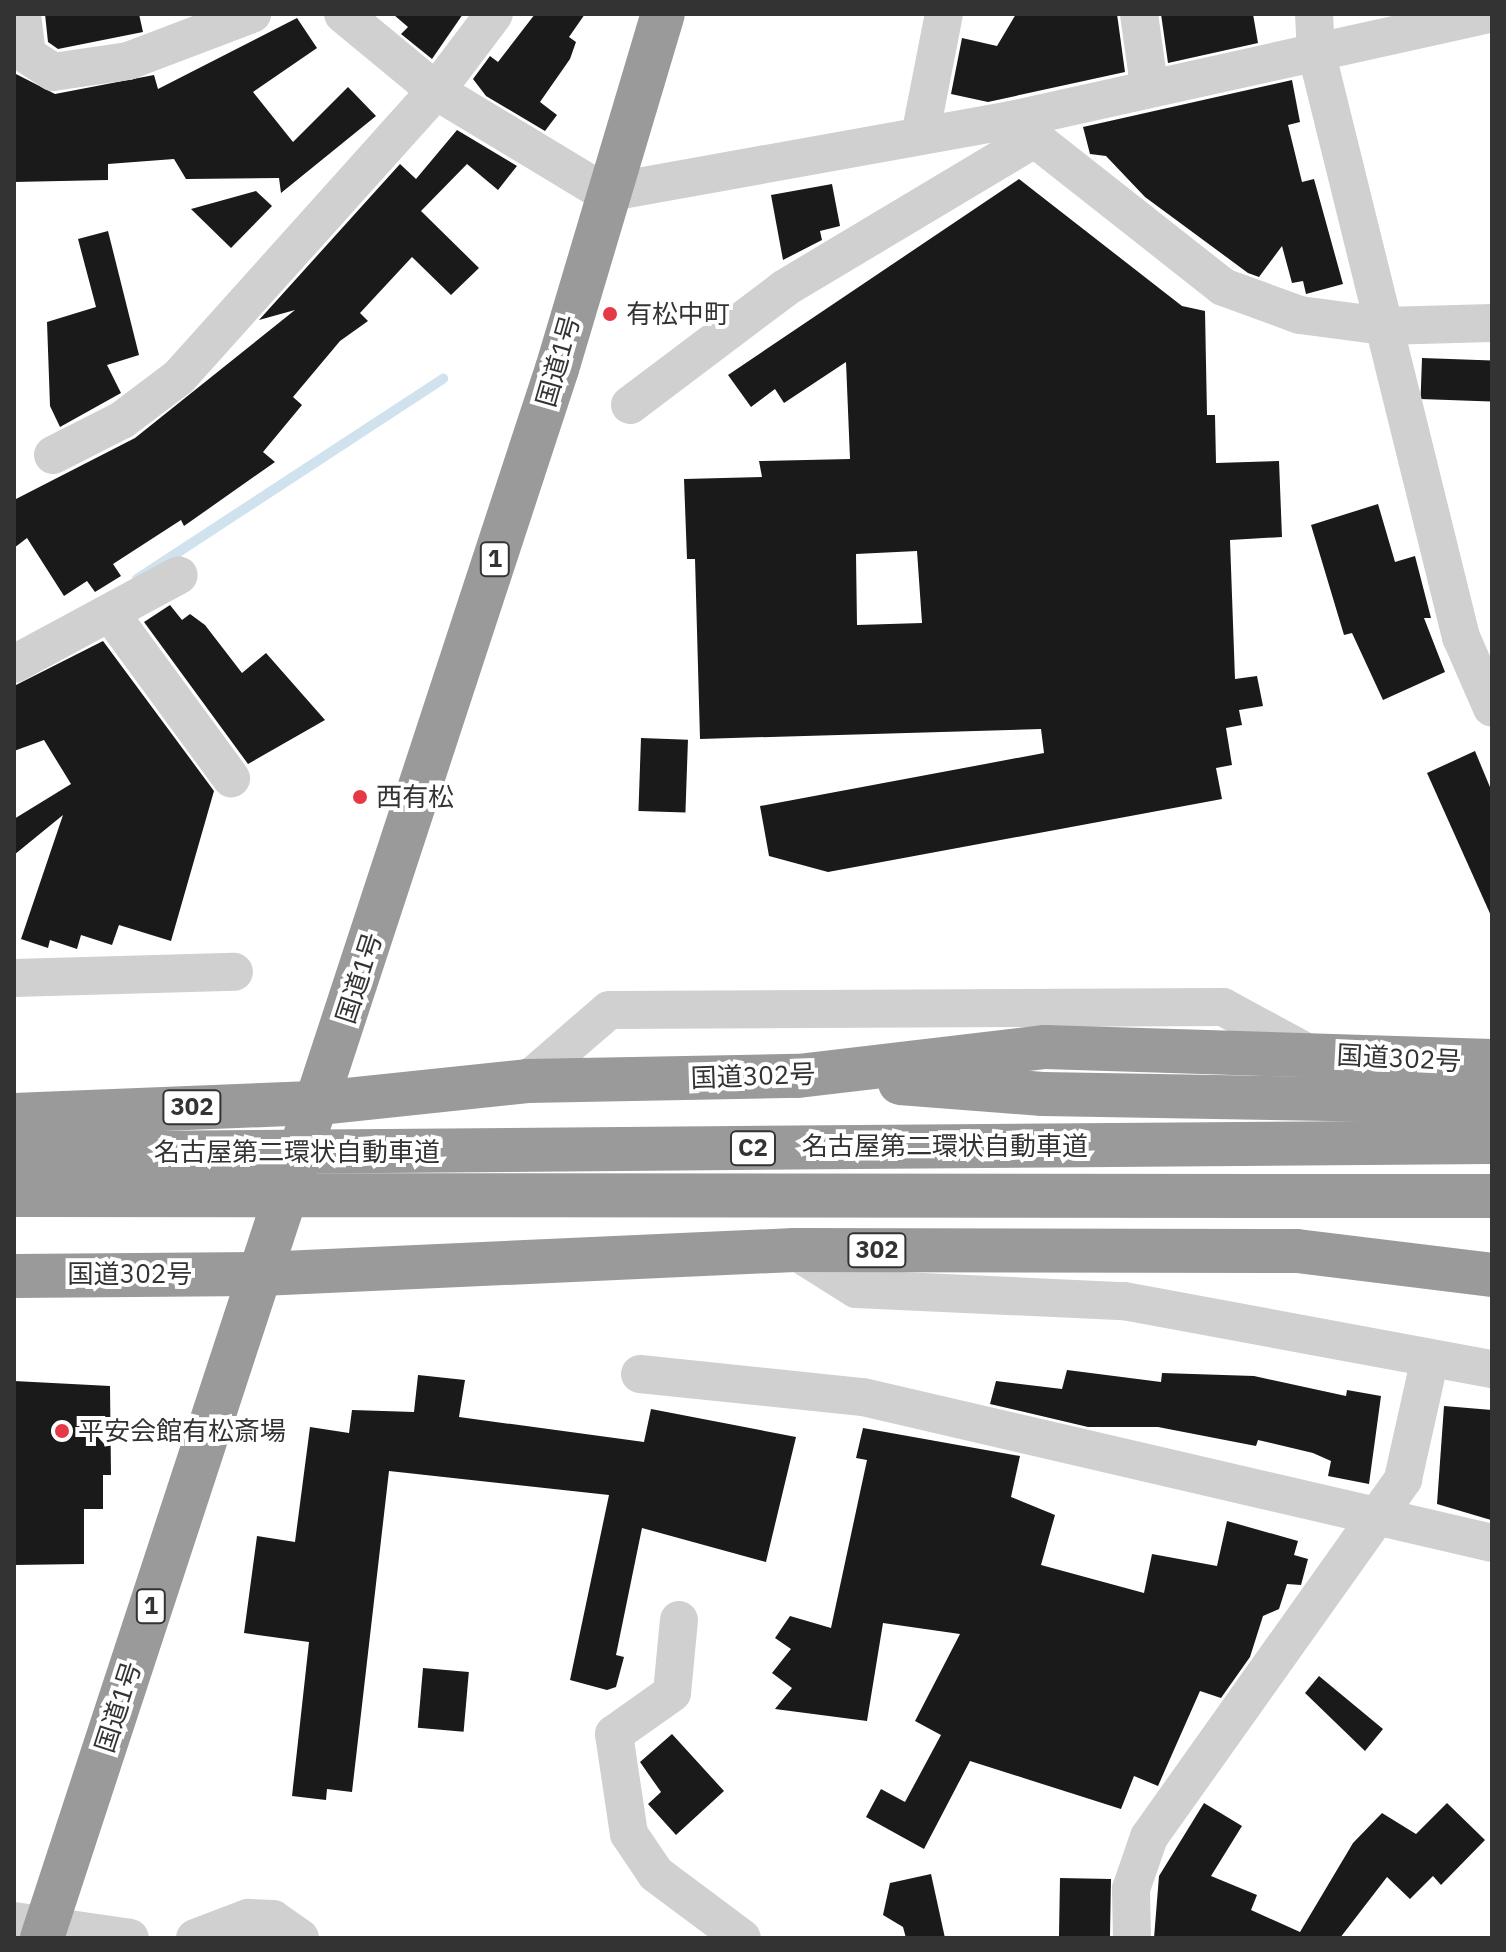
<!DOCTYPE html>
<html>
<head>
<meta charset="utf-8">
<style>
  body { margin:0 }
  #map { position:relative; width:1506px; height:1952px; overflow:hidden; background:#fff; font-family:"IBM Plex Sans","Noto Sans JP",sans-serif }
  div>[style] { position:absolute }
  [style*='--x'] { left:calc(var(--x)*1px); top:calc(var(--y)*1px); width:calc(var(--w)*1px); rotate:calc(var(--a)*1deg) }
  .stream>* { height:10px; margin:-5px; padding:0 5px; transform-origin:5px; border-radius:5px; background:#cfe2ee }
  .building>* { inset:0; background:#1a1a1a; transform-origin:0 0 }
  .minor>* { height:38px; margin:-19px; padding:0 19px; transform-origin:19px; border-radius:19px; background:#d0d0d0 }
  .highway>* { height:44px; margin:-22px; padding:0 22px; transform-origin:22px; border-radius:22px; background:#9a9a9a }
  .highway-bridge>* { height:44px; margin:-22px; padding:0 22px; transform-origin:22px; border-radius:22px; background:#9a9a9a }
  .dots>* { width:22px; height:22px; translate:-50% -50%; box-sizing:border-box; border:4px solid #fff; border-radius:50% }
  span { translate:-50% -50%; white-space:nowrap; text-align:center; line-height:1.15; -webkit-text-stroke:8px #fff; paint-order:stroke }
  .shield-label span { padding:2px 6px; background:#fff; border:2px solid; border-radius:6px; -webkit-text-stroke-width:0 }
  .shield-label { font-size:24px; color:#333; font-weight:700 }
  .poi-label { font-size:26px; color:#333 }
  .left { translate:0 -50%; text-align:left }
  .street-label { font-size:26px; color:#333 }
  .frame { position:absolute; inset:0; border:16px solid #333; pointer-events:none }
</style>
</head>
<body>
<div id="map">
  <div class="stream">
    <div style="--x:137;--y:579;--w:366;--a:-33.2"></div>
  </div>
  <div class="building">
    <div style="clip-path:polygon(45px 14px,139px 14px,143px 32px,58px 49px,48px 42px)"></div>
    <div style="clip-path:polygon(463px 14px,432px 59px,401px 34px,408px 27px,394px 15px)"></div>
    <div style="clip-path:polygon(535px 14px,585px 14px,569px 37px,576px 42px,570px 59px,540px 102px,557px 115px,545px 131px,486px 96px,473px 79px,490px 56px,498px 62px)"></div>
    <div style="clip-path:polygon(1016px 14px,1117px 14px,1125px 72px,988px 102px,951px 94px,962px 38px,997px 46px)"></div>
    <div style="clip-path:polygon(1161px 14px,1253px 14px,1258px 43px,1168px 63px)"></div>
    <div style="clip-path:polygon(297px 18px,317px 48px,253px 92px,293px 142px,348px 87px,376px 116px,281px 193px,279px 178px,186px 179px,174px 159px,108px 164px,108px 180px,14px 182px,14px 73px,55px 94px,154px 75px,158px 89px)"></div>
    <div style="clip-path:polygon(1292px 80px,1300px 122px,1288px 125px,1302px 182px,1314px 179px,1343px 284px,1306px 294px,1303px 281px,1292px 283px,1282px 246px,1259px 277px,1248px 273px,1145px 197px,1106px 156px,1090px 154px,1083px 127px)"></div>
    <div style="clip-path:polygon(457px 130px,517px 166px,498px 190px,467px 164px,421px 211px,479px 268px,451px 295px,412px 257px,360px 313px,368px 321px,340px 341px,293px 397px,302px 405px,263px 452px,275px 462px,184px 526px,181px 520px,113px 564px,121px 576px,95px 592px,87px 581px,64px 596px,27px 538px,14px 548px,14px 500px,135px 438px,295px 310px,259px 320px,400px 164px,416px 179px)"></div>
    <div style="clip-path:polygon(evenodd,1019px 179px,1182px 306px,1205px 311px,1207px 415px,1215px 415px,1216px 463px,1279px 461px,1282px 537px,1230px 540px,1235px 679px,1257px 676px,1263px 706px,1239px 710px,1242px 725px,1226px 728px,1232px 765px,1216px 768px,1222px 799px,828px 872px,769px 856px,760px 806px,1044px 753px,1041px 729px,700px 739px,695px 559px,687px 559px,684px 479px,762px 477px,759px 461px,850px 459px,846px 362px,784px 403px,775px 389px,751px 407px,728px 375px,1019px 179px,917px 551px,922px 623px,857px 625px,856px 554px,917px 551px)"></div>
    <div style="clip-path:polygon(832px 184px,840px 226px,820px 231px,822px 240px,783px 260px,771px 195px)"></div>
    <div style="clip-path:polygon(256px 191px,272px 206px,231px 248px,191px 209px)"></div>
    <div style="clip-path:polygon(108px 231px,139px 355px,107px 365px,121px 393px,60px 427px,50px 406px,47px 322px,96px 307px,78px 239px)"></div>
    <div style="left:1422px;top:358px;width:70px;height:41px;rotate:2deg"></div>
    <div style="clip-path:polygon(1378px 504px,1395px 562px,1415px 556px,1431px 618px,1424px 618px,1445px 672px,1383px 700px,1352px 633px,1344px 635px,1311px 525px)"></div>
    <div style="clip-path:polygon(170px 605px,182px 620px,190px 614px,205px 625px,242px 673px,266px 653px,325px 720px,248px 764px,144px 622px)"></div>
    <div style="clip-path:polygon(103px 641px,214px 791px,171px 941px,119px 925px,112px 945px,81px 935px,77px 949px,50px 940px,48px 948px,21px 939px,63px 815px,14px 855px,14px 819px,71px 784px,44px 740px,14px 751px,14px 686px)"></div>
    <div style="left:641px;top:738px;width:47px;height:73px;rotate:2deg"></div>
    <div style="clip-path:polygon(1475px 751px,1492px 792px,1492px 918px,1427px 773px)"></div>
    <div style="clip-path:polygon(1067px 1370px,1161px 1382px,1162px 1373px,1254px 1376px,1346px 1396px,1347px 1390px,1381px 1396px,1369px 1484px,1328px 1476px,1331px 1461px,1313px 1453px,1258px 1440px,1256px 1446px,1158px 1427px,1088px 1427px,990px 1404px,996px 1381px,1062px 1389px)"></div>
    <div style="clip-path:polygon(418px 1375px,465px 1380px,459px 1417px,644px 1442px,651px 1409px,796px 1437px,766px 1562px,642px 1528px,616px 1655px,624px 1657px,616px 1687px,607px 1690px,570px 1680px,609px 1495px,389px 1471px,352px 1792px,327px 1789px,326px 1800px,292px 1796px,309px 1642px,244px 1633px,257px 1536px,295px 1542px,310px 1427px,349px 1433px,352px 1410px,414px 1412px)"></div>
    <div style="clip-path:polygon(14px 1381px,110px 1386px,111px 1475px,103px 1475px,103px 1509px,84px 1509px,84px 1564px,14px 1565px)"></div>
    <div style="clip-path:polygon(1444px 1406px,1492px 1410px,1491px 1520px,1437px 1504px)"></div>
    <div style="clip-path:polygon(863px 1428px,1020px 1456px,1011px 1497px,1055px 1515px,1041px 1565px,1144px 1593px,1152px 1554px,1217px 1566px,1227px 1521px,1298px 1541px,1294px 1555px,1308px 1559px,1301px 1585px,1287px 1584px,1279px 1609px,1263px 1616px,1250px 1657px,1221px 1698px,1200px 1691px,1158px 1786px,1134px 1776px,1121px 1809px,970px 1761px,924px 1849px,866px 1817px,881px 1789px,905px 1802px,941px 1735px,915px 1721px,960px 1634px,883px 1623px,867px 1721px,775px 1709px,792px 1688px,772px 1673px,791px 1649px,775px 1638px,790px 1616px,831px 1628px,867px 1460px,856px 1458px)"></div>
    <div style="left:423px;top:1668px;width:46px;height:60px;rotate:5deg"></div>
    <div style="clip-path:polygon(1319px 1676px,1383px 1729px,1365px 1751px,1305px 1693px)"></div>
    <div style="clip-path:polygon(672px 1734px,724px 1791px,676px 1835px,648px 1804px,661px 1792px,640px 1762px)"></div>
    <div style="clip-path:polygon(1204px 1803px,1242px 1826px,1211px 1876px,1257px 1895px,1251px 1910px,1300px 1932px,1353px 1843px,1382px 1813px,1416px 1834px,1447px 1803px,1485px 1840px,1441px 1885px,1433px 1876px,1410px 1899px,1387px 1877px,1340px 1938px,1154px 1938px,1159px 1876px)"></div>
    <div style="clip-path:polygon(931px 1874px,945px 1938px,906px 1938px,903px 1927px,883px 1915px,890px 1883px)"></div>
    <div style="left:1060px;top:1878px;width:51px;height:60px;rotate:1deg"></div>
  </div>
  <div class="minor">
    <div style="--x:22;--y:14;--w:41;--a:83"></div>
    <div style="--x:27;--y:55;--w:31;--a:33"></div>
    <div style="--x:53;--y:72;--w:76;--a:-8.3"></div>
    <div style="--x:128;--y:61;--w:133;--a:-20.8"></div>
    <div style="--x:343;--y:14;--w:121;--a:39.6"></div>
    <div style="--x:436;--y:91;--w:197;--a:31.1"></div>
    <div style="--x:605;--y:193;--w:413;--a:-10.2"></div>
    <div style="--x:1011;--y:120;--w:490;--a:-12.5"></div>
    <div style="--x:1139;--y:14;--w:72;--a:82"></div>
    <div style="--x:1314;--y:14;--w:37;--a:87"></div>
    <div style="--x:1316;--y:51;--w:604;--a:76.1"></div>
    <div style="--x:1461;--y:637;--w:77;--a:66.4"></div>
    <div style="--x:1011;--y:120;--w:270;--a:38.2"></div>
    <div style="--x:1223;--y:287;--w:82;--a:20"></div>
    <div style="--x:1300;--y:315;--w:84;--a:7.5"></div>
    <div style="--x:1383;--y:326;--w:109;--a:-1.6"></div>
    <div style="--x:920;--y:136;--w:124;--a:-78.9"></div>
    <div style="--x:630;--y:405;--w:194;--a:-37"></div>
    <div style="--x:785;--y:288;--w:290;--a:-30.9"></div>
    <div style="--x:53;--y:455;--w:77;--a:-26.9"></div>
    <div style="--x:122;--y:420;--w:71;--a:-37"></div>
    <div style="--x:179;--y:377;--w:385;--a:-48.1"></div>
    <div style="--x:436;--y:91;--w:96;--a:-53"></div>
    <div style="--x:113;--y:617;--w:200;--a:53.8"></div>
    <div style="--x:14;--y:664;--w:187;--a:-28.3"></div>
    <div style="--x:14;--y:978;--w:220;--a:-1.6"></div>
    <div style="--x:527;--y:1081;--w:108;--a:-40.9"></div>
    <div style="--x:609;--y:1010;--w:614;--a:-0.28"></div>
    <div style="--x:1223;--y:1007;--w:97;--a:28.4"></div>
    <div style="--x:794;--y:1250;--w:73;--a:32.2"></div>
    <div style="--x:856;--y:1289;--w:268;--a:2.6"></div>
    <div style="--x:1124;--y:1301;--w:374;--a:10.5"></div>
    <div style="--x:640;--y:1374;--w:224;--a:5.9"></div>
    <div style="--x:863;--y:1397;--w:646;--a:13.07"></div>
    <div style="--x:679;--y:1620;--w:73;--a:95.5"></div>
    <div style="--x:672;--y:1693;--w:71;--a:144.7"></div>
    <div style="--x:614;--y:1734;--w:101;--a:81.5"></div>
    <div style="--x:629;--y:1834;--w:48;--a:56"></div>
    <div style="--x:656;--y:1874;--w:107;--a:36.7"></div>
    <div style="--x:14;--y:1921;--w:117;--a:8.3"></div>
    <div style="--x:195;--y:1938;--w:57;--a:-20.7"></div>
    <div style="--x:248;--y:1918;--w:25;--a:2"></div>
    <div style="--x:273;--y:1919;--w:33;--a:35"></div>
    <div style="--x:1132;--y:1938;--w:49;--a:-91.2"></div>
    <div style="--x:1131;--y:1889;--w:55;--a:-70.9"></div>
    <div style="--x:1149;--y:1837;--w:439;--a:-54.6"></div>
    <div style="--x:1403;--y:1479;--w:124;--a:-77.4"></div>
  </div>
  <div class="highway">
    <div style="--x:900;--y:1083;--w:143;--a:4.4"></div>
    <div style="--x:1043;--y:1094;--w:449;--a:1"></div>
    <div style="--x:14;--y:1115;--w:305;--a:-2.3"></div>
    <div style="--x:319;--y:1103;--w:209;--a:-6"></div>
    <div style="--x:527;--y:1081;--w:271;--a:-1.1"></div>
    <div style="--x:798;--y:1076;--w:249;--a:-6.7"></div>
    <div style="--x:1045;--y:1047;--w:447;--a:1.8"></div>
    <div style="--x:14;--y:1276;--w:247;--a:-0.5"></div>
    <div style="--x:261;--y:1274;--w:534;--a:-2.58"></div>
    <div style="--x:794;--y:1250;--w:503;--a:0.11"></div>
    <div style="--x:1297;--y:1251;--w:196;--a:7"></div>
    <div style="--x:42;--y:1938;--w:1651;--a:-71.83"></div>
    <div style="--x:557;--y:369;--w:370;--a:-73.4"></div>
  </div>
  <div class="highway-bridge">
    <div style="--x:14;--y:1154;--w:1478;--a:-0.47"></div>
    <div style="--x:14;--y:1195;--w:1478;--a:0.04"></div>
  </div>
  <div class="dots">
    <div style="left:610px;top:314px;background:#e63946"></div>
    <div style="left:360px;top:797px;background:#e63946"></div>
    <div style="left:62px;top:1431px;background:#e63946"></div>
  </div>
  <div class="shield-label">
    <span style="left:495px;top:559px">1</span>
    <span style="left:192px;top:1107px">302</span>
    <span style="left:753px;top:1148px">C2</span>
    <span style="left:877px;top:1250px">302</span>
    <span style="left:151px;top:1606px">1</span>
  </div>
  <div class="poi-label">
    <span class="left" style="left:626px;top:314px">有松中町</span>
    <span class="left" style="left:376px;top:797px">西有松</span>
    <span class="left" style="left:78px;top:1431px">平安会館有松斎場</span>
  </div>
  <div class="street-label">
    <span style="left:558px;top:361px;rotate:-74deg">国道1号</span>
    <span style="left:359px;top:978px;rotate:-72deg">国道1号</span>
    <span style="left:1399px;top:1058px;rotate:3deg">国道302号</span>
    <span style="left:753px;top:1076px;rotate:-2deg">国道302号</span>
    <span style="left:945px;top:1146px">名古屋第二環状自動車道</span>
    <span style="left:297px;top:1152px">名古屋第二環状自動車道</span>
    <span style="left:130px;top:1274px">国道302号</span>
    <span style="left:118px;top:1707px;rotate:-72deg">国道1号</span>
  </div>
  <div class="frame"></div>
</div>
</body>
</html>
